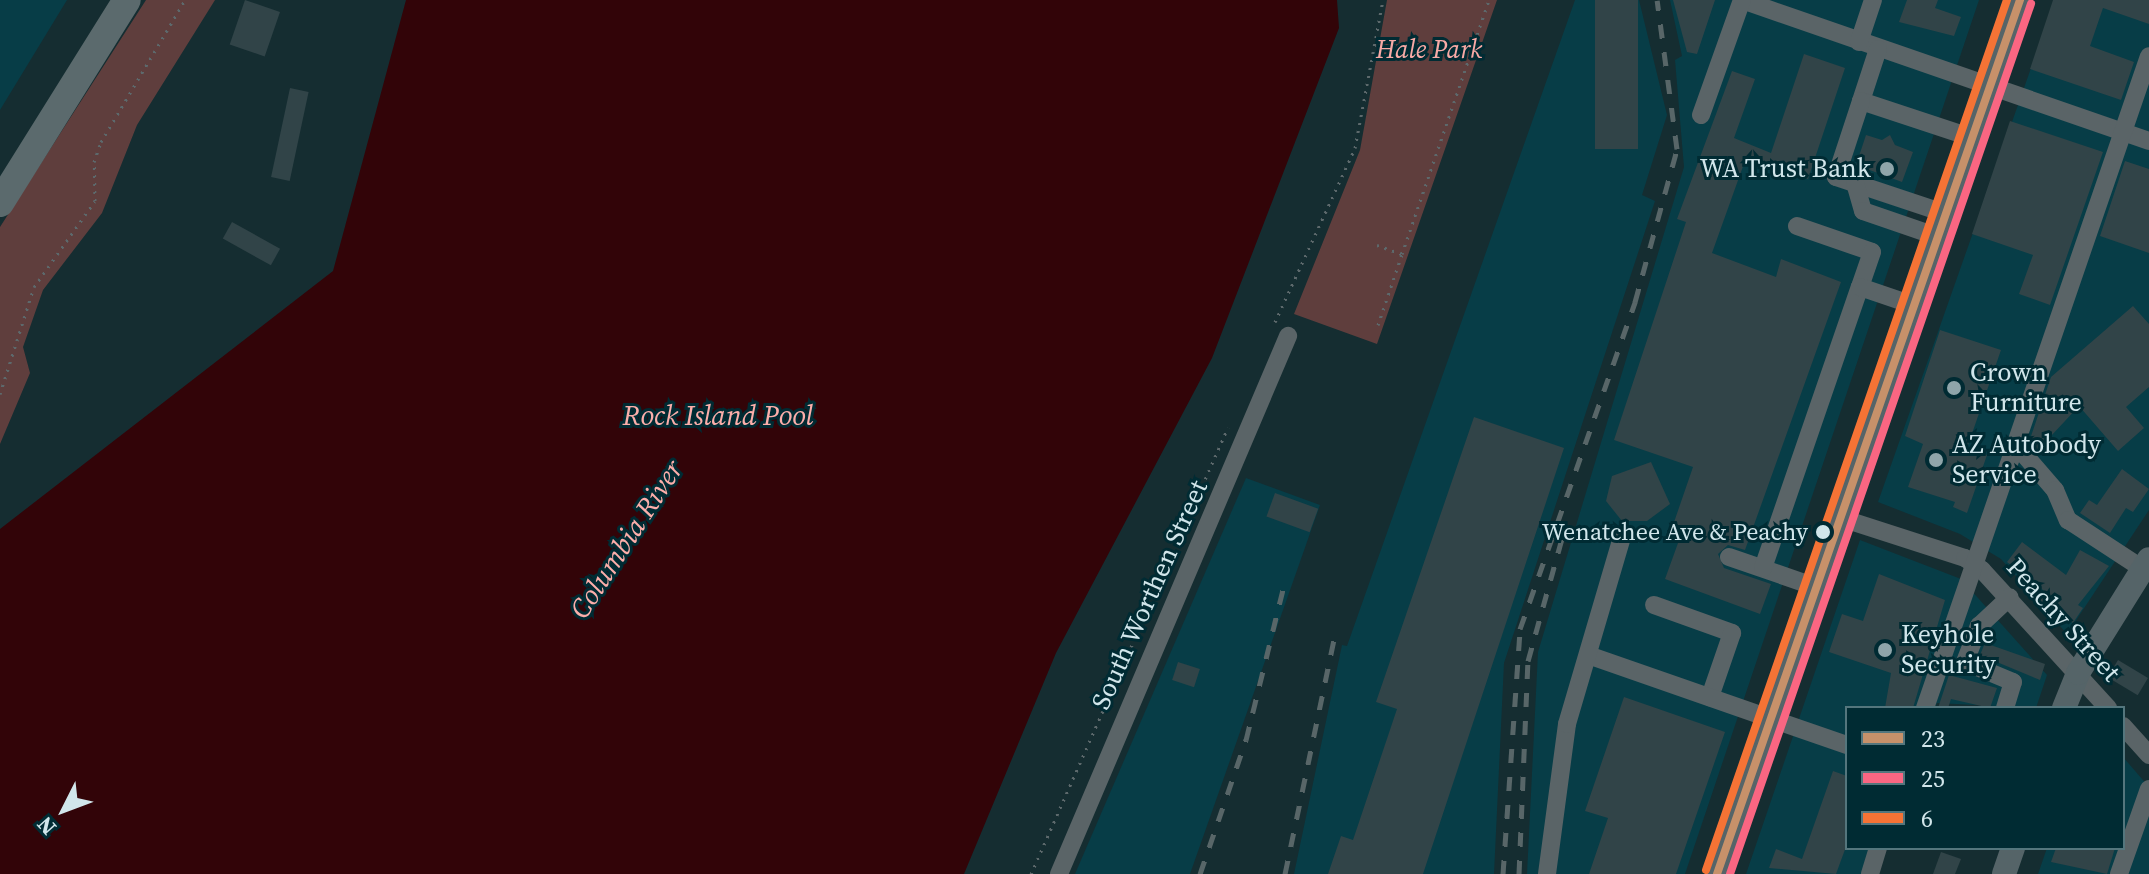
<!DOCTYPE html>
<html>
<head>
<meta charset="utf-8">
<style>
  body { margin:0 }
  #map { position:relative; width:2149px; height:874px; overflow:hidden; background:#152d31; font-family:"Source Serif 4",serif }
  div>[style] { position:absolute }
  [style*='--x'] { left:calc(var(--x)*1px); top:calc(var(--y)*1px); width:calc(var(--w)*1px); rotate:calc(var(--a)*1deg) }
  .built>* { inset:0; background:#073d47 }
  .green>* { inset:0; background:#5f3e3d }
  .water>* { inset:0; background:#320408 }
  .building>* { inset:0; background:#314448; transform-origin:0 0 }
  .path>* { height:3px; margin-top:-1.5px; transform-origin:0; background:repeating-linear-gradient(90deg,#5d696c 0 2px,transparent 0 8px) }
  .minor>* { height:18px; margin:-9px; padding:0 9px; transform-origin:9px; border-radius:9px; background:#5a6467 }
  .major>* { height:24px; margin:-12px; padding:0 12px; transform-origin:12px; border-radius:12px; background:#556468 }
  .highway>* { height:28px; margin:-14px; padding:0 14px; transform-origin:14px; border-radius:14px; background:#5b6a6d }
  .rail>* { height:5px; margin-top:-2.5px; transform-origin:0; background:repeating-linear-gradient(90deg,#586668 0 14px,transparent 0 28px) }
  .bus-1>* { height:8px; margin:-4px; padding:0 4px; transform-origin:4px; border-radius:4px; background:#c7916a }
  .bus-2>* { height:8px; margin:-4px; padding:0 4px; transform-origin:4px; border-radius:4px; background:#fa6682 }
  .bus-3>* { height:8px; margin:-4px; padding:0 4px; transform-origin:4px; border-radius:4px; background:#f57335 }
  .dots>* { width:22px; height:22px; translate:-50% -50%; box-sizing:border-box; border:4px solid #002b33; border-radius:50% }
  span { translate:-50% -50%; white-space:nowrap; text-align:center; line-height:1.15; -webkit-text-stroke:6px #002b33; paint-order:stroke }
  .bus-label { font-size:24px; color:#d1e6eb }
  .right { translate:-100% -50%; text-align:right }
  .park-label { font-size:26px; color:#f8aaa6; font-style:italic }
  .poi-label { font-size:26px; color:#d1e6eb }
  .left { translate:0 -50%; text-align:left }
  .street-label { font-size:26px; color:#d1e6eb }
  .water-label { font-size:28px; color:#fcaeaa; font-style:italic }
  .legend { position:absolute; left:1845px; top:706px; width:280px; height:144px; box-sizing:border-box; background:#002b33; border:2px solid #54767d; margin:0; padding:10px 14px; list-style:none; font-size:24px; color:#d1e6eb }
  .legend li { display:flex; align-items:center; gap:16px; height:40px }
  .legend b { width:40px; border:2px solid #54767d }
  .north { position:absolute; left:24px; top:770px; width:80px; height:80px; -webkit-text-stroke:6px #002b33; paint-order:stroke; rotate:228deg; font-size:22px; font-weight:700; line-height:32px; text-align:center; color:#d1e6eb }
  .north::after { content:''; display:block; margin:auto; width:28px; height:36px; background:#d1e6eb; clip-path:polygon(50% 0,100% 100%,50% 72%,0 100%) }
</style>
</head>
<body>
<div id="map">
  <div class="built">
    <div style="clip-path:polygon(0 0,67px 0,0 110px)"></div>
    <div style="clip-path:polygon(1575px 0,1639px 0,1667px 115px,1642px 195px,1655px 201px,1504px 663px,1494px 874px,1294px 874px,1342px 645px,1347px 646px)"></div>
    <div style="clip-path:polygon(1670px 0,1979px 0,1685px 874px,1527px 874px,1538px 652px,1684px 167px,1675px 60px,1682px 56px)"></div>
    <div style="clip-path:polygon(2055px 0,2149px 0,2149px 510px,2067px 634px,2001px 559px,1960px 534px,1878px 502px)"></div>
    <div style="clip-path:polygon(1246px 478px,1320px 505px,1190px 874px,1075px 874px)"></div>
    <div style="clip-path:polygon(1860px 540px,1961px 579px,2047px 675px,2036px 708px,1937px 703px,1935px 708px,1847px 708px,1847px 848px,1886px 848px,1877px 874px,1746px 874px)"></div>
    <div style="clip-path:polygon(2123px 757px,2149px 787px,2149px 874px,2038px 874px,2047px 848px,2123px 848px)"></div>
  </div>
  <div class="green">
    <div style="clip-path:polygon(146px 0,215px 0,137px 125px,102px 213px,43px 290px,23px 347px,30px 373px,0 444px,0 227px)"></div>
    <div style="clip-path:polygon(1387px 0,1497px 0,1377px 344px,1294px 314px,1360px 150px)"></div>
  </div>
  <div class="water">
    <div style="clip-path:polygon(406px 0,1337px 0,1339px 28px,1212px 358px,1056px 653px,964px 874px,0 874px,0 529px,333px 271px)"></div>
  </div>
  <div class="building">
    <div style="left:245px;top:0;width:37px;height:47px;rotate:19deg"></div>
    <div style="left:1595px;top:0;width:43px;height:149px"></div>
    <div style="clip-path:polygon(1673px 0,1715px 0,1697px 54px,1687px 52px)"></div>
    <div style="clip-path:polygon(1907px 0,1938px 0,1935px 8px,1961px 17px,1954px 36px,1899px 22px)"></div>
    <div style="clip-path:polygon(2053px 0,2149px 0,2149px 24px,2103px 8px,2090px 46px,2134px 62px,2121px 100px,2030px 69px)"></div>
    <div style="clip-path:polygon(1804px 54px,1845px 68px,1808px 179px,1746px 158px,1712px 253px,1776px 277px,1781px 259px,1841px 282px,1745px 550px,1728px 545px,1718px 554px,1724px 568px,1771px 584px,1760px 614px,1665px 579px,1682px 532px,1672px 528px,1693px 467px,1614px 440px,1686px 222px,1677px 219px,1732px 71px,1755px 79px,1734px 138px,1771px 153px)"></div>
    <div style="left:290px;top:88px;width:19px;height:91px;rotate:12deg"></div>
    <div style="clip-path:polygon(2010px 121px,2103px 152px,2050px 305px,2019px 294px,2033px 255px,1972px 234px)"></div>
    <div style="clip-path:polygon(1866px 135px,1882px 140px,1890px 135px,1895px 145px,1913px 152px,1902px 182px,1856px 165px)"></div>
    <div style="clip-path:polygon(2125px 161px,2149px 169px,2149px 253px,2100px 236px)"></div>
    <div style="left:232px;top:222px;width:55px;height:19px;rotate:29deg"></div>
    <div style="clip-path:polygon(2133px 306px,2149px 324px,2149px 387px,2126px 407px,2144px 428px,2118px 451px,2079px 406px,2037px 451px,2029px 442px,2051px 377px)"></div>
    <div style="clip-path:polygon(1940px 330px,2001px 350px,1967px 448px,1987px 455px,1967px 513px,1953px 507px,1955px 502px,1908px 487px,1923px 444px,1905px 436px)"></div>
    <div style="clip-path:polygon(1474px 417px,1564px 448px,1423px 874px,1328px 874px,1341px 836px,1353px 840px,1397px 709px,1376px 702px)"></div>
    <div style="clip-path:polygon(1651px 462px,1670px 504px,1647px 521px,1622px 521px,1606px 501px,1612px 476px)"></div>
    <div style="clip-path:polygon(2122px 469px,2149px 489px,2133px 512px,2126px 508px,2110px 533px,2080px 513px,2089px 500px,2097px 505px)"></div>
    <div style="left:1275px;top:493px;width:46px;height:25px;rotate:20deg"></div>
    <div style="clip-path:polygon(2022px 542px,2066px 575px,2080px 550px,2109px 566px,2078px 605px,2083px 608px,2073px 623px,2039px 601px,2043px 590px,2007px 562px)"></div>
    <div style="clip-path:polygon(1879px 574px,1945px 600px,1913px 708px,1885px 708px,1891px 673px,1829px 652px,1842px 614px,1863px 621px)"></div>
    <div style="clip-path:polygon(1985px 643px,2045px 664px,2040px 680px,1980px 655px)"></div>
    <div style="left:2118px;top:660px;width:35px;height:20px;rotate:31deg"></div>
    <div style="left:1178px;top:662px;width:23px;height:19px;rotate:18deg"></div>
    <div style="clip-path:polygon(1949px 675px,1997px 688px,1990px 708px,1951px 699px,1948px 708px,1938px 708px)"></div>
    <div style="clip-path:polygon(1624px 697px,1725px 732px,1676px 874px,1589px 874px,1608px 818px,1585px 811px)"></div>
    <div style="clip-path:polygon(1833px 771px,1847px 776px,1847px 844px,1836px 874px,1769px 868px,1776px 849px,1802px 859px)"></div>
    <div style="clip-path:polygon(2056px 848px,2115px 848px,2107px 874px,2051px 862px)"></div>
    <div style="clip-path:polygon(1941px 852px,1961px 859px,1955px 874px,1933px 874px)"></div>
  </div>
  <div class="path">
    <div style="--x:1377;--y:245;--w:27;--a:20"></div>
    <div style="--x:1402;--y:254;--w:268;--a:-71.1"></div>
    <div style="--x:1275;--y:322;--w:192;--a:-65.3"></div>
    <div style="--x:1355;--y:148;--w:151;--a:-79.3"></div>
    <div style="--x:1378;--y:325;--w:75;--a:-71.3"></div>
    <div style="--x:0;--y:394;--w:112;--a:-72.4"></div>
    <div style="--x:34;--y:287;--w:105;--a:-54.7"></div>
    <div style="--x:95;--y:201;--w:39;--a:-91"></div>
    <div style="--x:94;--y:162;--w:21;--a:-71"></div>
    <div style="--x:101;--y:142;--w:165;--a:-59.4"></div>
    <div style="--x:1031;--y:874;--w:488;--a:-66.2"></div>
  </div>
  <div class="minor">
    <div style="--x:1742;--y:0;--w:431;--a:19.1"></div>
    <div style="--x:1859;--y:42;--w:44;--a:-71.6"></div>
    <div style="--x:1878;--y:49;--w:55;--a:108.1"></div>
    <div style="--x:1861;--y:101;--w:118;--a:18.3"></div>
    <div style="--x:1861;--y:101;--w:80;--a:108.2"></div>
    <div style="--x:1836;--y:177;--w:117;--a:18.4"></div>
    <div style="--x:1701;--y:115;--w:122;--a:-70.4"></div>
    <div style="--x:1855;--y:183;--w:29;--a:74"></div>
    <div style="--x:1863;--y:211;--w:80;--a:18.9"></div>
    <div style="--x:1797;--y:226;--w:79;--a:19.1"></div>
    <div style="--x:1872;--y:252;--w:37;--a:109"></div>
    <div style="--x:2015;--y:444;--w:61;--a:49"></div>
    <div style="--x:2055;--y:490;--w:33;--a:67"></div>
    <div style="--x:2068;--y:520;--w:90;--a:33.2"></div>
    <div style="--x:1844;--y:519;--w:127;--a:17.9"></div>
    <div style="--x:1965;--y:558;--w:21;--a:35"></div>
    <div style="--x:1982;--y:570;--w:187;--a:47.6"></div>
    <div style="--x:1729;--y:557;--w:95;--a:19"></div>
    <div style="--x:1763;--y:568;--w:297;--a:-71"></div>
    <div style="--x:1860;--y:287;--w:59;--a:18.7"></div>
    <div style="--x:1654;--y:605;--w:83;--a:19.7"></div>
    <div style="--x:1732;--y:633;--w:68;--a:109"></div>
    <div style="--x:1588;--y:655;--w:274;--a:19.2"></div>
    <div style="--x:1925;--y:708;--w:689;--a:-71.04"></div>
    <div style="--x:2005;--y:708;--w:27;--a:-73"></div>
    <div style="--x:2013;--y:682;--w:52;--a:-157.4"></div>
    <div style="--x:1965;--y:662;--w:39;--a:-69"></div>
    <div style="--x:1979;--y:626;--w:42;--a:-43.1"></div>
    <div style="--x:2123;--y:726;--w:39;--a:48"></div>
    <div style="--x:1059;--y:874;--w:585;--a:-66.94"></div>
    <div style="--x:1547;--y:874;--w:151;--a:-82.4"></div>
    <div style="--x:1567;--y:724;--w:191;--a:-73.6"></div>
    <div style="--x:1870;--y:874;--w:27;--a:-73"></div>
    <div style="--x:2119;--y:874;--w:90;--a:-70.6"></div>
  </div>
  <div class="major">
    <div style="--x:2064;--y:708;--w:38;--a:-68"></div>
    <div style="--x:2078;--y:673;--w:134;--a:-58.1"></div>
    <div style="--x:1717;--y:874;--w:925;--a:-70.88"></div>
    <div style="--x:2004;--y:874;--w:28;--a:-71"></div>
  </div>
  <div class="highway">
    <div style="--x:0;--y:203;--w:239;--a:-58"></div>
  </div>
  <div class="rail">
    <div style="--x:1200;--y:874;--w:142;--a:-71.1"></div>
    <div style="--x:1246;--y:740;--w:155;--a:-76.2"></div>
    <div style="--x:1285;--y:874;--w:240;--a:-78.2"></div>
    <div style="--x:1503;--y:874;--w:246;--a:-86"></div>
    <div style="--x:1520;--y:629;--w:347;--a:-70.6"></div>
    <div style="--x:1635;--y:302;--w:159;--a:-74.6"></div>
    <div style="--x:1677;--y:149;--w:150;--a:-97.6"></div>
    <div style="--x:1519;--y:874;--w:213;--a:-87.6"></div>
    <div style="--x:1528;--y:661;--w:131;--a:-74.5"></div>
  </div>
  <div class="bus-1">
    <div style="--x:1717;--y:874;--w:925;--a:-70.88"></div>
  </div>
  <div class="bus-2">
    <div style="--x:1730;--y:874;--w:921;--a:-70.92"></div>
  </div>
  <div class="bus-3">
    <div style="--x:1706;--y:870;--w:921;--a:-70.92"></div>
  </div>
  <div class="dots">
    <div style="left:1887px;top:169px;background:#8fa5aa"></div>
    <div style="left:1954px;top:388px;background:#8fa5aa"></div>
    <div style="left:1936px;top:460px;background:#8fa5aa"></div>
    <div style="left:1823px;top:532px;background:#d1e6eb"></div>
    <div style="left:1885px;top:650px;background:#8fa5aa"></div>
  </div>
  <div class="bus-label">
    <span class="right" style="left:1808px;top:532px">Wenatchee Ave &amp; Peachy</span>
  </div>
  <div class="park-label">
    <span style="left:1429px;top:50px">Hale Park</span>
  </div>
  <div class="poi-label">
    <span class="right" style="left:1871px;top:169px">WA Trust Bank</span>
    <span class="left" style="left:1970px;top:388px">Crown<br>Furniture</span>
    <span class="left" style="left:1952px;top:460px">AZ Autobody<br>Service</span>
    <span class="left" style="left:1901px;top:650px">Keyhole<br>Security</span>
  </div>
  <div class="street-label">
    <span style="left:1150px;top:595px;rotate:-66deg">South Worthen Street</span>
    <span style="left:2063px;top:620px;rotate:48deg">Peachy Street</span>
  </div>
  <div class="water-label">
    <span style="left:718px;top:415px">Rock Island Pool</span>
    <span style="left:626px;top:539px;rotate:-57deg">Columbia River</span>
  </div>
  <ul class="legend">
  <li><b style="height:10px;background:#c7916a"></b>23</li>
  <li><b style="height:10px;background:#fa6682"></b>25</li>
  <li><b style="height:10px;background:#f57335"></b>6</li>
  </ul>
  <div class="north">N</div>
</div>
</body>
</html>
